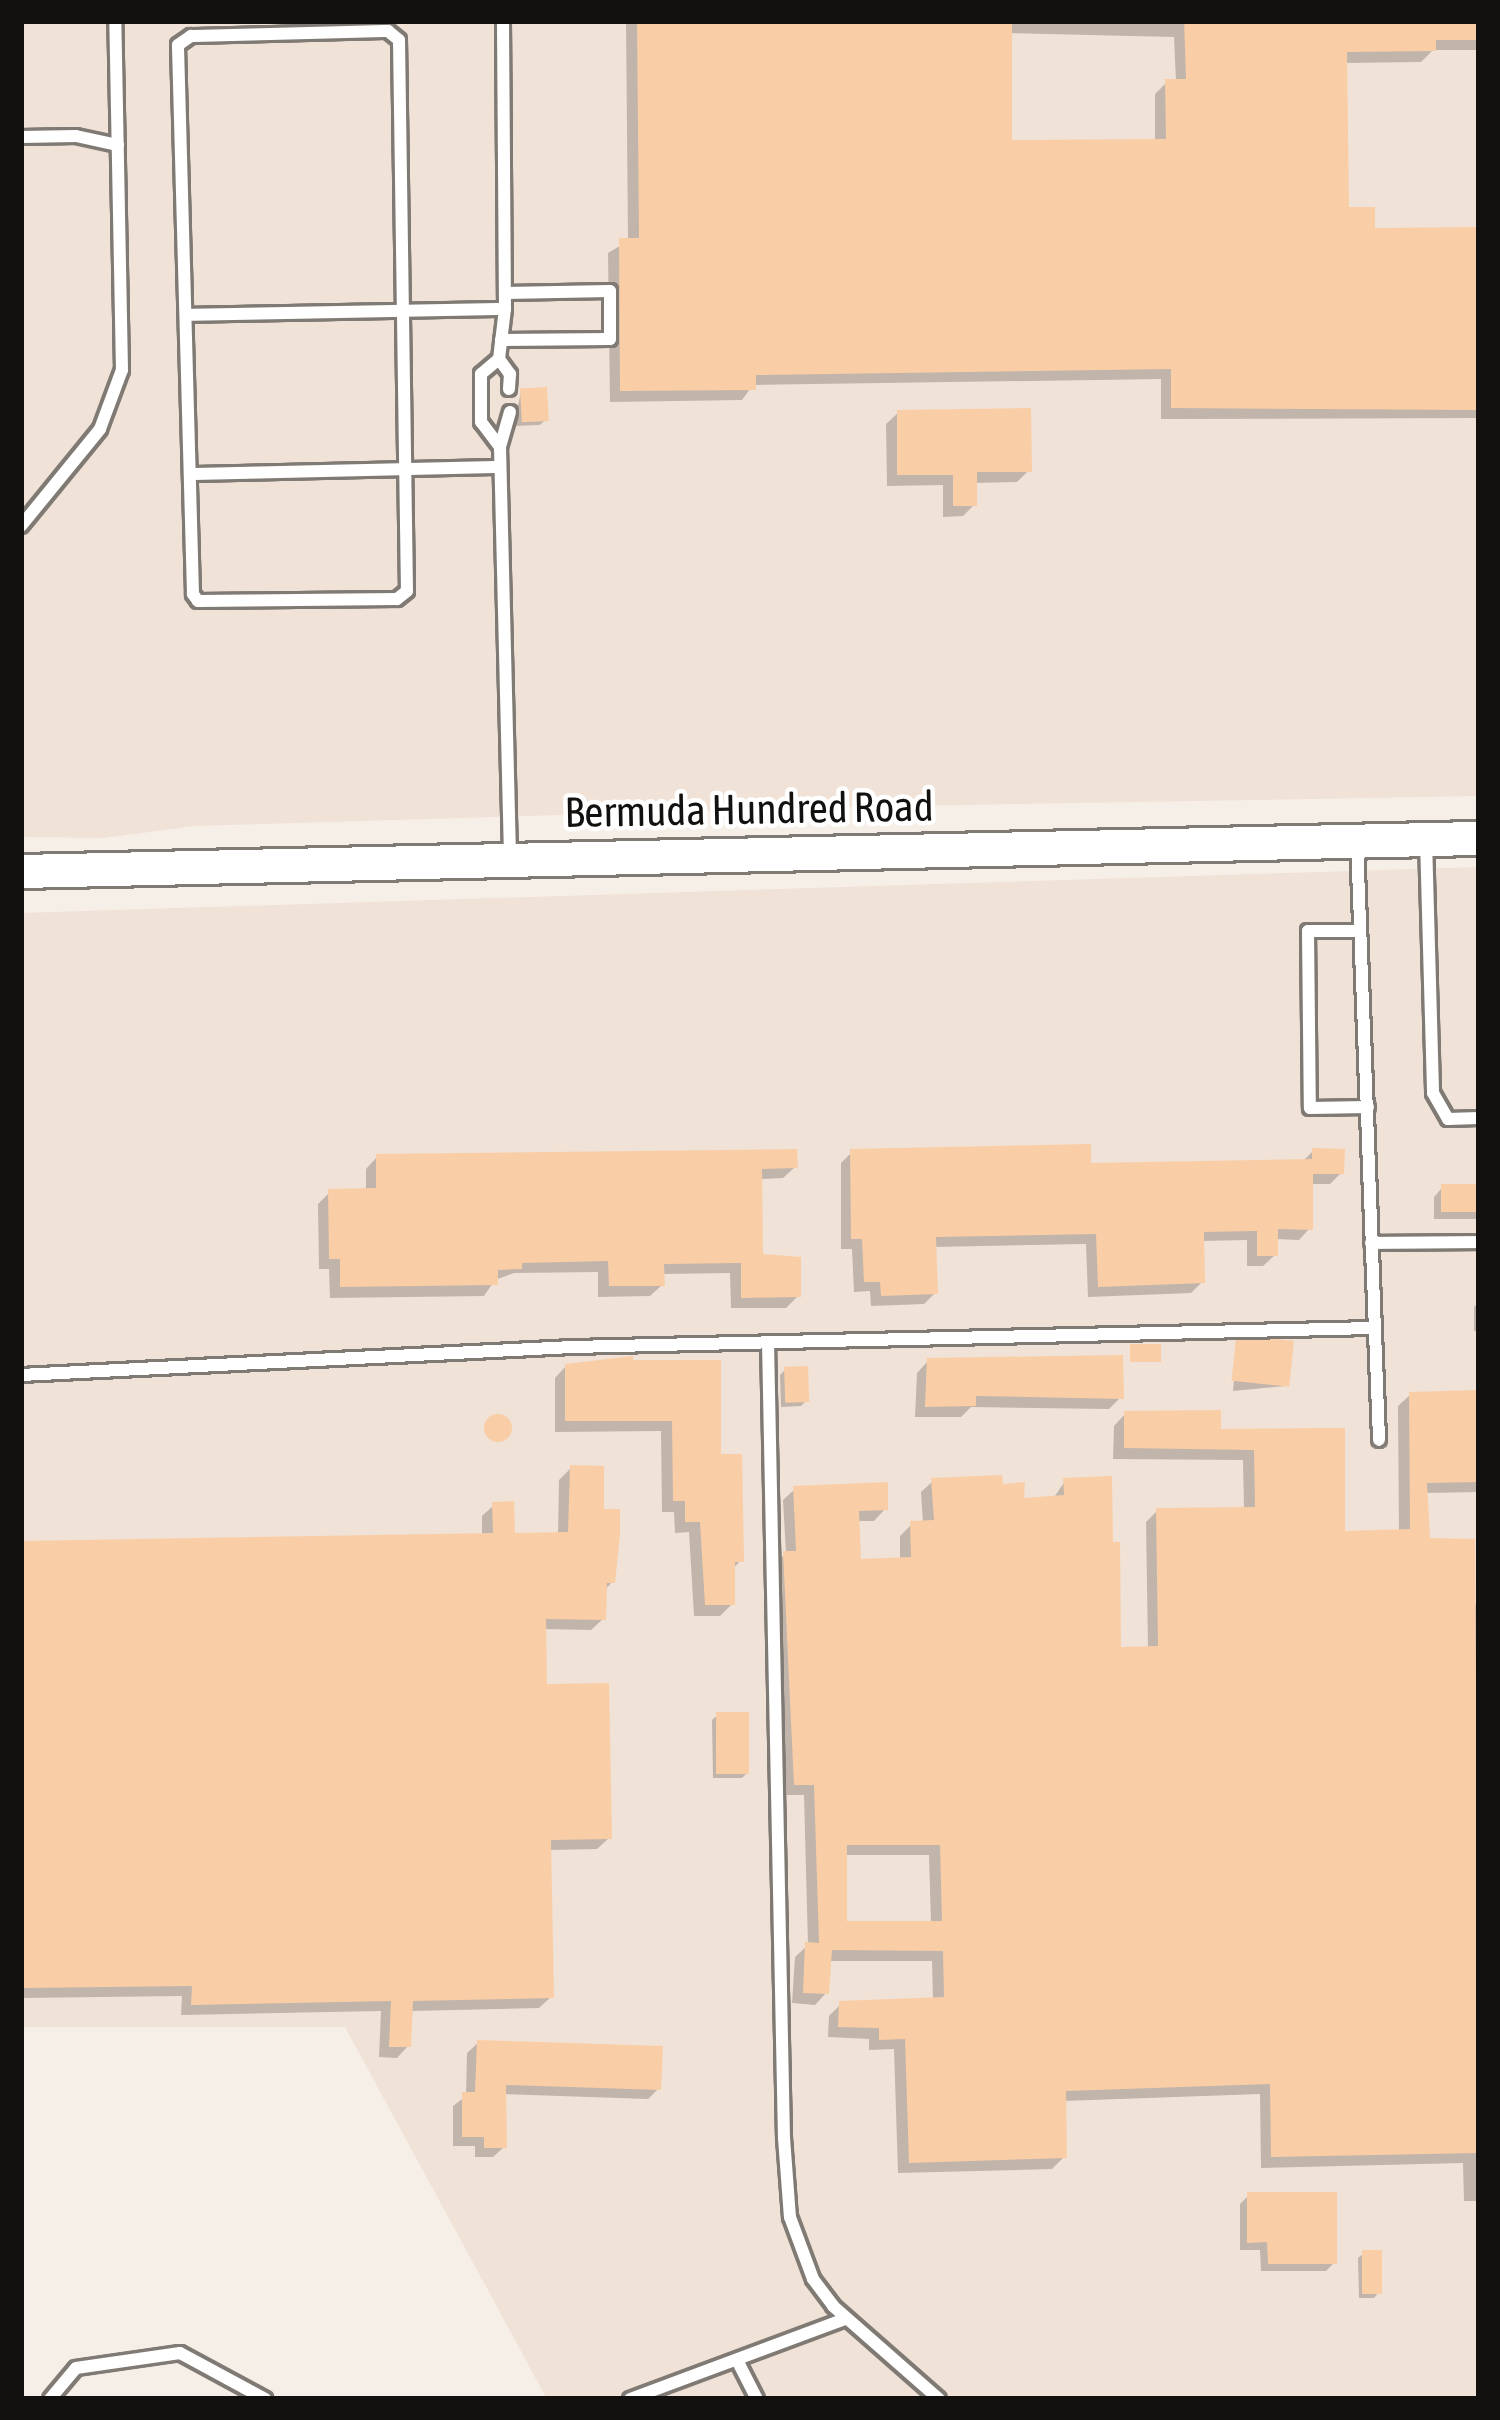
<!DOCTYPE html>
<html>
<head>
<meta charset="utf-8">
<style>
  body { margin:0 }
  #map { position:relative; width:1500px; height:2420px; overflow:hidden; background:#f6efe8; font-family:"Asap Condensed",sans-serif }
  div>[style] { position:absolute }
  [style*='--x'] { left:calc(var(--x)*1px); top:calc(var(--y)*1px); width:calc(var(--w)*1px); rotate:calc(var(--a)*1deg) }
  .built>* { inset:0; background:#f0e2d6 }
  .shadow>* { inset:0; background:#0003; transform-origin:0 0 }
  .building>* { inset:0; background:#f9cea6; transform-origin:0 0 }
  .round { border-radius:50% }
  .roads { filter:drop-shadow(3px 0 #807a74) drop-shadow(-3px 0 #807a74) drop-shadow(0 3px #807a74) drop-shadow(0 -3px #807a74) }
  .lane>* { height:12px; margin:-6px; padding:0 6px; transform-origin:6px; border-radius:6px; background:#fff }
  .secondary>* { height:33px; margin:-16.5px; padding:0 16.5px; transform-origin:16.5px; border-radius:16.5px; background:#fff }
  span { translate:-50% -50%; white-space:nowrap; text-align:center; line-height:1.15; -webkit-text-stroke:9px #fff; paint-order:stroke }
  .street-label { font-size:42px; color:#13110f }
  .frame { position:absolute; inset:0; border:24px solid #13110f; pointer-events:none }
</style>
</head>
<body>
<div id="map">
  <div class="built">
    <div style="clip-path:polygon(21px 21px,1479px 21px,1479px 796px,795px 808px,194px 826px,104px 838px,21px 837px)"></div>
    <div style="clip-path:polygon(1479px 867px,1479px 2399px,547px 2399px,345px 2027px,21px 2027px,21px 913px)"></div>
  </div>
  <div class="shadow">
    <div style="clip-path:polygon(evenodd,626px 21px,1479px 21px,1479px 50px,1433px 50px,1421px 62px,1344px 63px,1346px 210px,1372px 231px,1479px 230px,1479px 418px,1161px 419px,1161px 379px,753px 385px,742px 400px,610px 402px,608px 253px,628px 241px,626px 21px,1009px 33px,1174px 37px,1176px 82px,1167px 82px,1155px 94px,1155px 142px,1009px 143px,1009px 33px)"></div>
    <div style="clip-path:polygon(521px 391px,546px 419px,540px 425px,514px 426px)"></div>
    <div style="clip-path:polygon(898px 413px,1029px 470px,1017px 482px,974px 483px,974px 505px,963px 516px,943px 517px,943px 485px,887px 486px,886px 424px)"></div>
    <div style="clip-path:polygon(1313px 1151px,1341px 1173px,1330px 1184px,1310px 1184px,1310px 1228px,1299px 1240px,1275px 1239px,1275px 1255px,1263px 1266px,1247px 1266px,1247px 1240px,1201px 1241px,1202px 1282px,1191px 1293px,1088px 1297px,1086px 1244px,933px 1247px,935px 1293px,924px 1304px,871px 1306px,870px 1291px,854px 1292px,852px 1249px,841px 1249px,841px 1163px,852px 1152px,1088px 1167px,1302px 1162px)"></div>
    <div style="clip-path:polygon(377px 1157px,795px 1167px,783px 1178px,759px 1179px,760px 1256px,798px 1296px,786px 1308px,731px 1308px,730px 1273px,662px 1274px,662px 1285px,650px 1296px,598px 1297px,598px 1272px,514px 1273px,495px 1280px,484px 1296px,330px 1298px,329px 1269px,319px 1269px,318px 1204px,330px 1192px,366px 1191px,366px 1169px)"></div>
    <div style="clip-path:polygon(1479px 1175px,1479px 1219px,1434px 1219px,1434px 1197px,1442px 1188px,1477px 1187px)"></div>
    <div style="clip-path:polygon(1479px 1302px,1479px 1331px,1474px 1331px,1474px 1307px)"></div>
    <div style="clip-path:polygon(1237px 1345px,1286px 1386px,1233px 1391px)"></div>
    <div style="clip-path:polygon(630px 1359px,718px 1457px,741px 1560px,732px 1570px,732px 1604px,720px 1616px,694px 1616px,689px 1532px,675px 1533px,674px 1512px,662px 1512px,661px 1431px,555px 1432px,555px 1378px,566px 1366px)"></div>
    <div style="clip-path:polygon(928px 1361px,1121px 1397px,1109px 1409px,971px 1407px,961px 1417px,915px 1417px,917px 1373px)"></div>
    <div style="clip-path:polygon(785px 1370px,806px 1401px,801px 1406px,781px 1407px,780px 1375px)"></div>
    <div style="clip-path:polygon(evenodd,1479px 1393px,1479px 1492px,1425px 1493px,1427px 1541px,1479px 1609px,1479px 2201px,1464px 2201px,1463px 2163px,1261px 2168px,1260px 2094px,1063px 2101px,1064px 2157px,1052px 2169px,898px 2173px,894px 2049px,869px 2050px,869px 2039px,828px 2037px,829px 2016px,841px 2004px,933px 2001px,932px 1961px,828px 1961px,826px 1993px,815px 2005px,792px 2003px,795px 1957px,808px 1945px,804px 1795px,784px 1795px,773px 1566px,786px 1553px,783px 1500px,795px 1489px,885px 1509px,874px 1521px,856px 1521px,858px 1562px,900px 1560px,900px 1536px,912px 1524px,923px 1523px,921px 1492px,933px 1481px,1000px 1487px,1021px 1501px,1053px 1499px,1065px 1481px,1118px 1650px,1148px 1649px,1146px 1522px,1157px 1511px,1244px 1510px,1243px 1460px,1113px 1459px,1114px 1426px,1125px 1414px,1218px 1432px,1342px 1431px,1342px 1534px,1399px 1532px,1398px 1406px,1410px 1395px,1479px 1393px,844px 1855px,929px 1855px,931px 1924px,844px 1924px,844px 1855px)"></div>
    <div style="left:493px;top:1418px;width:16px;height:17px;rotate:27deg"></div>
    <div style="clip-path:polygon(571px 1468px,601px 1512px,612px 1582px,604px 1591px,603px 1619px,591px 1630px,543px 1629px,544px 1687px,609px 1838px,597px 1849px,548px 1850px,551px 1997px,539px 2008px,410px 2011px,408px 2046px,397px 2058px,379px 2057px,381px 2011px,181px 2015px,182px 1996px,21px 1998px,21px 1544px,482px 1536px,482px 1516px,494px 1505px,513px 1536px,558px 1535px,559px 1480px)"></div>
    <div style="clip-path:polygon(718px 1715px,747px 1773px,742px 1778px,713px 1778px,712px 1720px)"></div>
    <div style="clip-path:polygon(478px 2043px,658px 2089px,648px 2099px,503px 2094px,504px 2147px,493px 2157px,475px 2157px,475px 2146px,453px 2146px,453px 2106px,466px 2096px,467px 2053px)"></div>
    <div style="clip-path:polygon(1249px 2195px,1334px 2263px,1326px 2271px,1261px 2271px,1260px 2250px,1240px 2250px,1240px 2204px)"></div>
    <div style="clip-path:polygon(1364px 2253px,1379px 2292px,1374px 2298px,1359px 2298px,1358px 2258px)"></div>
  </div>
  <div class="building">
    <div style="clip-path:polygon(637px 21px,1012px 21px,1012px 140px,1166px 139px,1165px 79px,1186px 79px,1184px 21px,1479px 21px,1479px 40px,1436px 40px,1436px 51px,1347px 52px,1349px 207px,1375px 207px,1375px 228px,1479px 227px,1479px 410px,1171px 408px,1171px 369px,756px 375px,756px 390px,620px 391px,619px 238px,639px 238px)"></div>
    <div style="left:547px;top:387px;width:34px;height:27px;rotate:87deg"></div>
    <div style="clip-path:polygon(1031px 408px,1032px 472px,977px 472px,977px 506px,953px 506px,953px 475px,897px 475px,897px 410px)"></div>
    <div style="clip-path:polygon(1091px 1144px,1091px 1163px,1312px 1159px,1312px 1148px,1345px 1149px,1344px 1174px,1313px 1174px,1313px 1230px,1278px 1229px,1278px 1256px,1257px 1256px,1257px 1231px,1204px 1232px,1205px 1283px,1098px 1287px,1096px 1234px,936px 1237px,938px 1294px,881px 1296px,880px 1282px,864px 1282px,862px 1239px,851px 1239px,850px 1149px)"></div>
    <div style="clip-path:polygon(797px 1149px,798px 1168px,762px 1169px,763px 1254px,801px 1257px,801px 1297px,741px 1298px,741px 1263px,664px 1264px,665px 1286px,609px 1286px,608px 1261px,522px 1263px,522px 1269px,498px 1270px,498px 1285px,340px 1287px,340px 1259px,329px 1259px,328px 1189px,376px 1188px,376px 1154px)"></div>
    <div style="left:1479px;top:1184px;width:28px;height:38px;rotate:90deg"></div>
    <div style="left:1294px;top:1341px;width:46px;height:58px;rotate:96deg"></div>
    <div style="left:1130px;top:1344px;width:31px;height:18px"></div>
    <div style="clip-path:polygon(1123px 1355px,1124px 1399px,976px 1396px,976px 1406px,925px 1407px,927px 1358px)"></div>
    <div style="clip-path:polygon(633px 1356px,633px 1360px,721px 1360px,721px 1454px,742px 1454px,744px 1562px,735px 1562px,735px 1605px,705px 1605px,700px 1522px,685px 1522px,685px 1501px,673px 1501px,672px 1421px,565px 1421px,565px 1364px)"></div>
    <div style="left:808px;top:1366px;width:36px;height:24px;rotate:88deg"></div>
    <div style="clip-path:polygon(evenodd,1479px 1390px,1479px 1482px,1427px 1483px,1430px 1538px,1475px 1539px,1479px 2153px,1271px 2157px,1270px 2084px,1066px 2091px,1067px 2158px,909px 2163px,905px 2039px,879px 2040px,879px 2028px,838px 2027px,839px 2001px,944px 1997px,943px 1951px,832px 1950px,829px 1994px,803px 1993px,805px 1942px,819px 1943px,814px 1785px,794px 1785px,783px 1551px,796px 1551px,793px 1486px,888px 1482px,888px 1510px,859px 1511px,861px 1559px,911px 1557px,910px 1521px,934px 1520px,931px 1478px,1002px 1475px,1003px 1484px,1025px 1482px,1024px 1498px,1064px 1495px,1063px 1478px,1112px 1476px,1113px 1542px,1120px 1542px,1121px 1647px,1158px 1646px,1156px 1508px,1255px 1507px,1254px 1450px,1124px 1448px,1124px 1411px,1221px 1410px,1221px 1429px,1345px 1428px,1345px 1531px,1410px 1529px,1409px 1392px,1479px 1390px,847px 1845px,940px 1845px,942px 1921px,847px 1921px,847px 1845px)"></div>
    <div class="round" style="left:484px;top:1414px;width:28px;height:28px"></div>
    <div style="clip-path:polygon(570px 1465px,604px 1466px,604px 1509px,620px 1509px,620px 1535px,615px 1583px,607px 1583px,606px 1620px,546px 1619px,547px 1684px,609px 1683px,612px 1839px,551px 1840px,554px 1998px,413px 2001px,411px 2047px,389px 2047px,391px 2001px,191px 2005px,192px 1986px,21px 1988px,21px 1541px,493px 1533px,492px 1502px,514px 1501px,515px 1533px,568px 1532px)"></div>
    <div style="left:716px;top:1712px;width:33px;height:62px"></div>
    <div style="clip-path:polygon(477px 2040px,663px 2046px,661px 2090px,506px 2085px,507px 2148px,484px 2148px,484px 2137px,462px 2137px,462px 2092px,475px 2092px)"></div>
    <div style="clip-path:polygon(1247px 2192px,1337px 2192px,1337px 2264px,1268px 2264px,1267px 2242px,1247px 2243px)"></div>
    <div style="left:1362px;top:2250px;width:20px;height:44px"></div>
  </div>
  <div class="roads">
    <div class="lane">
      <div style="--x:388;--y:31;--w:14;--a:39"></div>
      <div style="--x:399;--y:40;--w:551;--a:89.17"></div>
      <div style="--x:407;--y:591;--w:13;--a:141"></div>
      <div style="--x:397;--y:599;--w:199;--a:179.4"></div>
      <div style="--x:198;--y:601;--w:9;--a:-126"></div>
      <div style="--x:193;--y:594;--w:549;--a:-91.57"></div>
      <div style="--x:178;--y:45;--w:16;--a:-35"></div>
      <div style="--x:191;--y:36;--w:197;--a:-1.5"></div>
      <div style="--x:21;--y:137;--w:55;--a:-1"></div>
      <div style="--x:76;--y:136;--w:43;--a:12.1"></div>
      <div style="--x:187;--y:315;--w:318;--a:-1.1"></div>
      <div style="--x:505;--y:309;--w:288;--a:-90.4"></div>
      <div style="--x:501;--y:340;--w:109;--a:-0.5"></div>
      <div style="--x:610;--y:339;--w:48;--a:-90"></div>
      <div style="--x:610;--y:291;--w:105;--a:178.9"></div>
      <div style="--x:499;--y:359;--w:19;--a:54"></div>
      <div style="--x:510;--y:374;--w:15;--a:94"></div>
      <div style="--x:510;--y:412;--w:36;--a:106"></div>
      <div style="--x:500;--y:447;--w:411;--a:88.6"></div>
      <div style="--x:500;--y:447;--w:31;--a:-127"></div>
      <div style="--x:481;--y:422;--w:48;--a:-90"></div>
      <div style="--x:481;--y:374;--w:23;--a:-40"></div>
      <div style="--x:499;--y:359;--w:50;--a:-83.2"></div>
      <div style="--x:190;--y:474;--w:310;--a:-1.3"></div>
      <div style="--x:21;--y:526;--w:125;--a:-50.8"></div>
      <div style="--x:100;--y:429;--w:63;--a:-69.6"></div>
      <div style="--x:122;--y:370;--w:349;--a:-91.1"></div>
      <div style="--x:1426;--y:840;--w:253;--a:88.4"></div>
      <div style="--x:1433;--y:1093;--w:30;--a:60"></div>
      <div style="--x:1448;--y:1119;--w:31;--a:-2"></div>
      <div style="--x:1357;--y:842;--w:598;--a:87.89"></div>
      <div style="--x:1360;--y:931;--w:52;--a:180"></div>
      <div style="--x:1308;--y:931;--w:177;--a:89.4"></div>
      <div style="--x:1310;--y:1108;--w:58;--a:-1"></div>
      <div style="--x:1371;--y:1243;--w:108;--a:-0.5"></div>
      <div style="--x:768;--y:1342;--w:796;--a:88.85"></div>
      <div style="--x:784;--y:2138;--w:79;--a:85.7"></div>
      <div style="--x:790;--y:2217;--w:66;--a:69.6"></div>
      <div style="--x:813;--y:2279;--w:34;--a:53"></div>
      <div style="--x:833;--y:2306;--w:141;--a:41.3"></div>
      <div style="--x:21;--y:1375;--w:552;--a:-2.91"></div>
      <div style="--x:572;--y:1347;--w:802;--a:-1.36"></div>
      <div style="--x:737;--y:2360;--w:44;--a:62.9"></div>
      <div style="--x:50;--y:2399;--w:40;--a:-50"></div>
      <div style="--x:76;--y:2368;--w:105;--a:-8.2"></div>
      <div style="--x:180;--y:2353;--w:97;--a:28.4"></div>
      <div style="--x:630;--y:2399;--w:229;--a:-20.4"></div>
    </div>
    <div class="secondary">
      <div style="--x:21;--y:871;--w:1458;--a:-1.3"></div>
    </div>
  </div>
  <div class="street-label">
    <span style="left:749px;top:809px;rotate:-1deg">Bermuda Hundred Road</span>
  </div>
  <div class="frame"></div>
</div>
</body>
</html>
